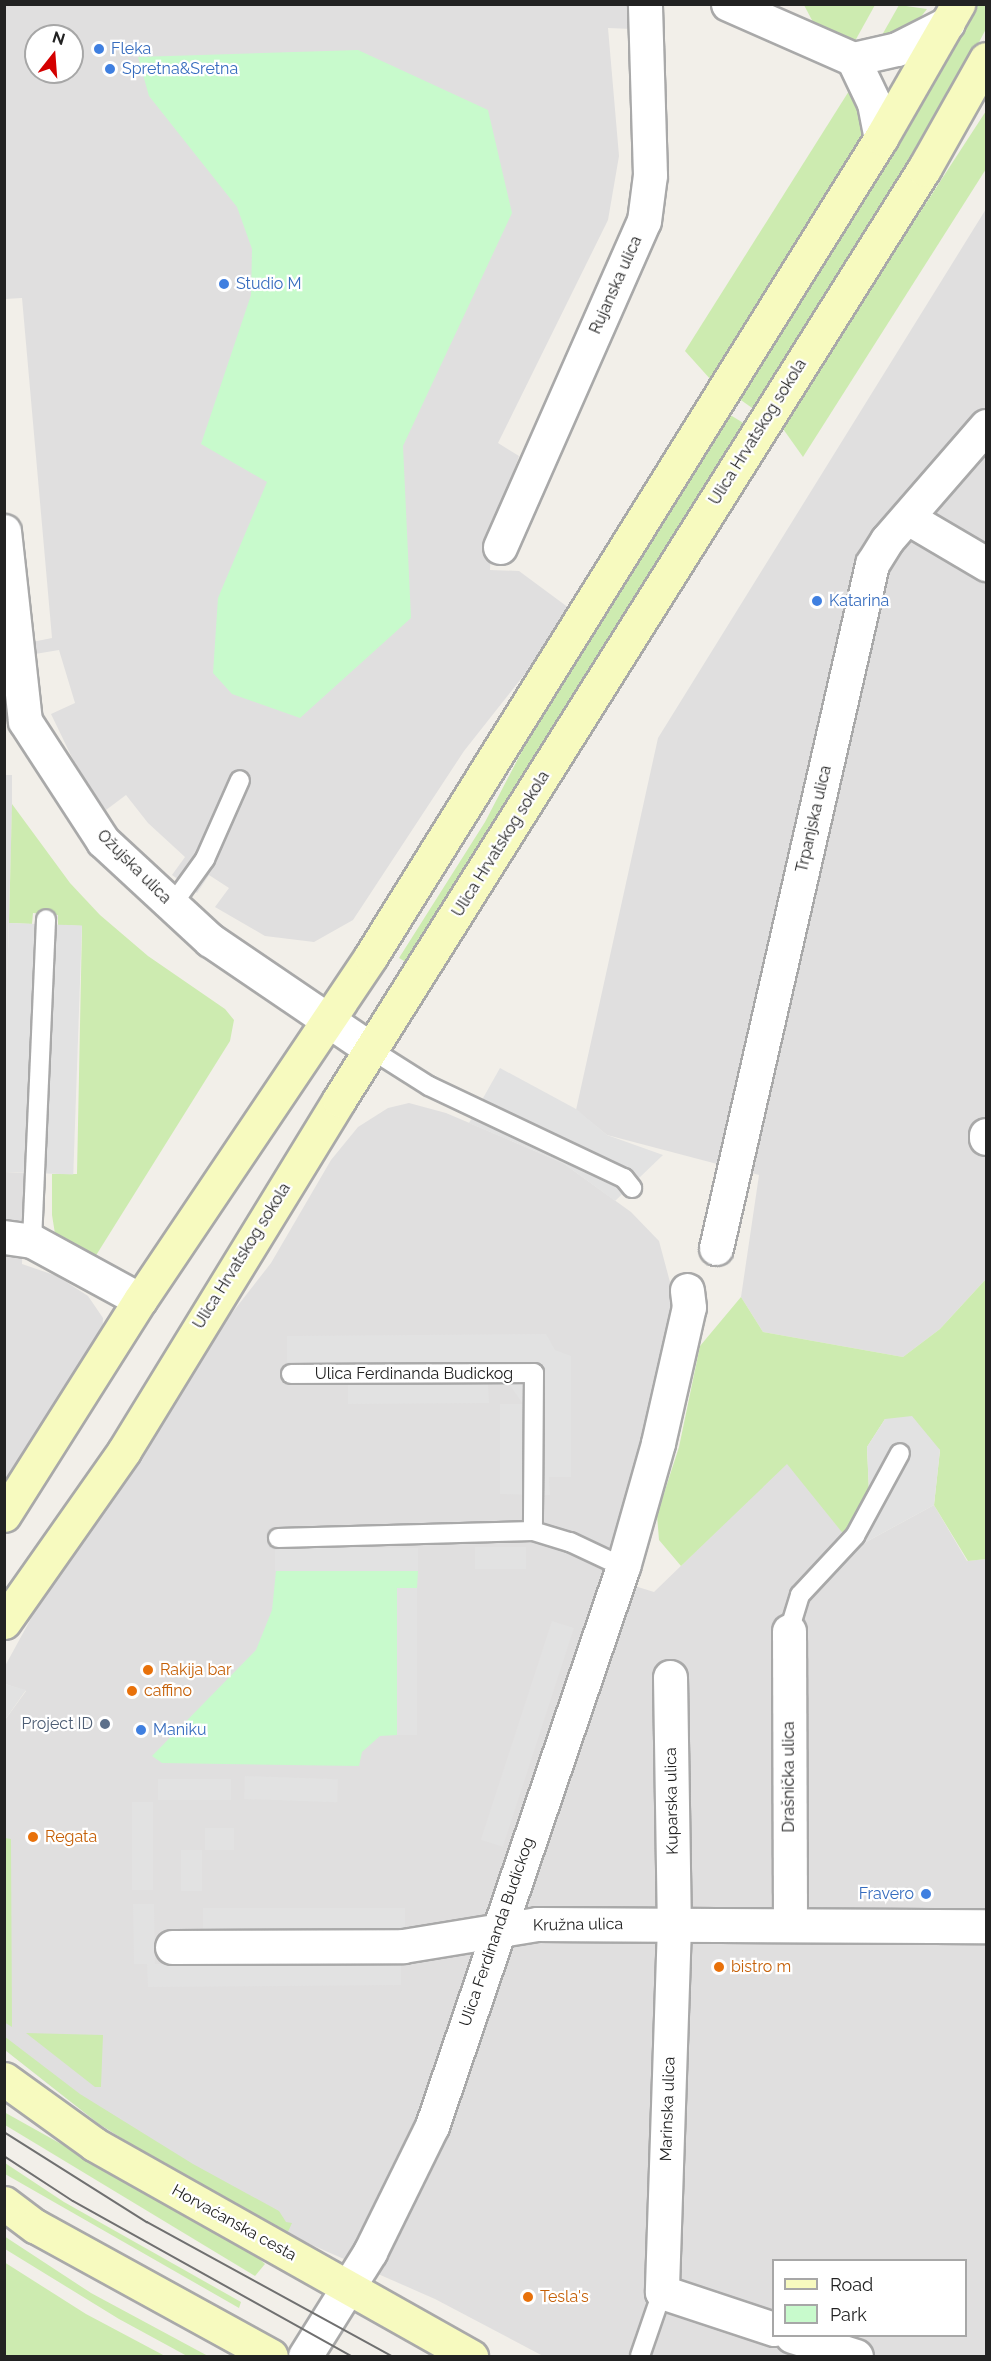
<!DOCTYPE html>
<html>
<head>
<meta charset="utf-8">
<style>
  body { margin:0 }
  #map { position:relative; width:991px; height:2361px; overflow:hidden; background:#f2efe9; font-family:Raleway,sans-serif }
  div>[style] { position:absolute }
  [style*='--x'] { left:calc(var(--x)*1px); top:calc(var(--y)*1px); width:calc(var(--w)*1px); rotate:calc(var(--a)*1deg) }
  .residential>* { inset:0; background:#e0dfdf }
  .grass>* { inset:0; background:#cdebb0 }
  .park>* { inset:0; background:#c8facc }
  .parking>* { inset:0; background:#e2e2e2; transform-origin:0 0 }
  .roads { filter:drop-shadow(2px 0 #a9a9a9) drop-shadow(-2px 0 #a9a9a9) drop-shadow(0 2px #a9a9a9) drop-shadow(0 -2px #a9a9a9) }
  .lane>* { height:18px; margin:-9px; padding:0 9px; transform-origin:9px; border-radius:9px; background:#fff }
  .street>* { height:33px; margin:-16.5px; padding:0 16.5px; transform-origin:16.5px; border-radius:16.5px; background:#fff }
  .secondary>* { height:33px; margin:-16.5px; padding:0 16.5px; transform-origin:16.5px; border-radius:16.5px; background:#f7fabf }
  .tram>* { height:1.5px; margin:-0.75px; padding:0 0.75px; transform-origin:0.75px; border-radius:0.75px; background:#707070 }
  .dots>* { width:16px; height:16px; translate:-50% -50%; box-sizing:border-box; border:3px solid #fff; border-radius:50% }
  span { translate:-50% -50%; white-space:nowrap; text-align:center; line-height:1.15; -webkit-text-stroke:4.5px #fff; paint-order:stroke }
  .shop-label { font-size:16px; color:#366cbe }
  .left { translate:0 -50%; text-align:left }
  .right { translate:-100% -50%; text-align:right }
  .street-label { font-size:16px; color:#222 }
  .food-label { font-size:16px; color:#c56008 }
  .service-label { font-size:16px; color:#4e5e75 }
  .frame { position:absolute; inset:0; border:6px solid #222; pointer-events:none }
  .legend { position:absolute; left:772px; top:2259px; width:195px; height:78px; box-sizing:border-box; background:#fff; border:2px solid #a7a7a7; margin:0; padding:8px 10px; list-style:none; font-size:18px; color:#222 }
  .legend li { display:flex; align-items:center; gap:12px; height:30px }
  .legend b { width:30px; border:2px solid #a7a7a7 }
  .north { position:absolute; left:24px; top:24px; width:60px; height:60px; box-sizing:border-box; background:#fff; border:2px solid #a7a7a7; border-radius:50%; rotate:17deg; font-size:16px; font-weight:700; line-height:24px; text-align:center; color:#222 }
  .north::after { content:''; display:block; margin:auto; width:21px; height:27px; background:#d40000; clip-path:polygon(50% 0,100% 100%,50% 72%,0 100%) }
</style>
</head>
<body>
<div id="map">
  <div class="residential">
    <div style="clip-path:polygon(evenodd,5px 5px,627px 5px,629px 9px,632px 29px,608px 28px,619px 156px,608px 220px,498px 443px,519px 456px,492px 532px,490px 570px,519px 571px,569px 608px,524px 675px,464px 751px,353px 920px,314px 942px,265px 936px,215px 907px,229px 888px,209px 875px,197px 893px,172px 875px,185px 857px,148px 823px,126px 795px,106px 810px,79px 772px,51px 714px,75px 703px,59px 650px,29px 655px,27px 643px,52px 638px,22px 298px,5px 299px,5px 5px,36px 36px,72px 36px,72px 72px,36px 72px,36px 36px)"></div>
    <div style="clip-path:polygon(986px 209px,986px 1279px,940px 1329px,903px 1357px,763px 1332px,741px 1297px,759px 1175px,607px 1135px,576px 1110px,658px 738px)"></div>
    <div style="clip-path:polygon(4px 775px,12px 775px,12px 811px,5px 1052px)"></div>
    <div style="clip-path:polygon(evenodd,409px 1103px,446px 1113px,563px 1163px,631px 1212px,659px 1241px,674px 1297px,609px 1578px,654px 1592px,787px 1463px,855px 1548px,934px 1505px,967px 1561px,986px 1559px,986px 2356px,543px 2356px,435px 2299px,287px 2234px,99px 2124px,5px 2050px,5px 1720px,26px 1691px,5px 1684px,5px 1666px,57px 1571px,199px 1355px,271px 1263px,331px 1160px,358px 1127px,388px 1108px,409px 1103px,774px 2260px,966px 2260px,966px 2336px,774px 2336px,774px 2260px)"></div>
    <div style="clip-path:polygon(5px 1172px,25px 1173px,22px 1264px,57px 1276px,88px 1296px,103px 1318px,102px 1337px,5px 1489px)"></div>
  </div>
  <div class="grass">
    <div style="clip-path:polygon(804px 5px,875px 5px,855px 41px,814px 24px)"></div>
    <div style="clip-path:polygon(899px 5px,927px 9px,916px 23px,877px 44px)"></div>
    <div style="clip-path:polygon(977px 5px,986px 5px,986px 29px,954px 89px,755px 410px,738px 398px)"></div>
    <div style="clip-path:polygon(854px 83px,865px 131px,861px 140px,711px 380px,685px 351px)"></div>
    <div style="clip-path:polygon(986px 111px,986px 169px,803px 457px,781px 426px)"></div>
    <div style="clip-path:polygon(727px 413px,745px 424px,406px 962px,399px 958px,485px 822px,545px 707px)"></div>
    <div style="clip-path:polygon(12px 804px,70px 883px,100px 915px,148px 956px,225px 1009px,234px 1020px,230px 1041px,95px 1257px,56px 1240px,52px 1215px,52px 1174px,77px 1174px,82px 926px,58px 925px,58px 915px,33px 913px,32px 924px,9px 923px)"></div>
    <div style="clip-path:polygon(986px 1279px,986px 1559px,968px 1561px,934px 1505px,940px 1450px,885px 1419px,867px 1447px,869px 1492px,845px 1536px,787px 1464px,681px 1566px,659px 1540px,657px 1515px,679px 1447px,700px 1346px,741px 1297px,763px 1332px,903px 1357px,940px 1329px)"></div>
    <div style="clip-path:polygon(5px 1838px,11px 1839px,12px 2027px,4px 2022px)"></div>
    <div style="clip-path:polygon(26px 2033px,103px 2035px,101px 2087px,95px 2087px)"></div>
    <div style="clip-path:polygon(4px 2036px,80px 2094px,193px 2164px,279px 2211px,286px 2222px,292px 2223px,287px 2234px,193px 2183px,99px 2124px,5px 2050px)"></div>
    <div style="clip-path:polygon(4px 2112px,249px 2249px,265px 2264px,255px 2276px,5px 2125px)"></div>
    <div style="clip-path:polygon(5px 2163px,64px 2202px,241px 2302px,239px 2308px,5px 2174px)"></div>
    <div style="clip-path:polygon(4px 2236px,91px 2293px,208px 2356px,187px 2356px,119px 2319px,5px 2249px)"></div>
    <div style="clip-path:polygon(4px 2262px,86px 2314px,165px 2356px,5px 2356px)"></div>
  </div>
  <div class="park">
    <div style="clip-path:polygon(358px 50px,488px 110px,512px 213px,403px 446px,411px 618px,300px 718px,232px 694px,213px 673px,218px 598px,267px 482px,201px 444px,251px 295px,252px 249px,237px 207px,149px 96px,138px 57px)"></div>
    <div style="clip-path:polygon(276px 1571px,418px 1571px,417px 1588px,397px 1588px,397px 1735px,380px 1736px,362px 1752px,359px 1766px,162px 1763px,152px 1756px,256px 1650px,272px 1610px)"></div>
  </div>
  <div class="parking">
    <div style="left:9px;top:923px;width:73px;height:249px;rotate:2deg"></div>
    <div style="clip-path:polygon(500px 1068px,576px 1109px,607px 1135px,663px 1155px,615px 1201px,563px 1163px,469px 1123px)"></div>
    <div style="clip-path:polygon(546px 1334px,555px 1350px,571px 1356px,571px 1477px,549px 1477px,550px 1495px,500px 1494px,500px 1404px,523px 1404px,509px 1384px,488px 1383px,489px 1403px,348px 1404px,348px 1383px,287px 1383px,287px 1336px)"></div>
    <div style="clip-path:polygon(912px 1416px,940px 1450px,934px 1505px,855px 1548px,869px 1492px,867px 1447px,885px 1419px)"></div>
    <div style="left:475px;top:1547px;width:51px;height:22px"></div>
    <div style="left:418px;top:1548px;width:23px;height:143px;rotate:90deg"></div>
    <div style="left:397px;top:1588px;width:20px;height:147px"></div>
    <div style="left:552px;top:1621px;width:23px;height:230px;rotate:18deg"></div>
    <div style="clip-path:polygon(5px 1684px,26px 1690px,5px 1720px,4px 1684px)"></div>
    <div style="left:245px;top:1776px;width:93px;height:23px;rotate:2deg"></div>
    <div style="left:231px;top:1779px;width:21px;height:73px;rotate:90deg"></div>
    <div style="left:132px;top:1802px;width:21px;height:88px"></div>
    <div style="left:205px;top:1828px;width:29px;height:22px"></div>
    <div style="left:181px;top:1850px;width:21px;height:41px"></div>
    <div style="clip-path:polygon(133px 1904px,154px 1904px,155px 1964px,401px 1961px,401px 1985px,148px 1987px,147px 1964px,134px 1964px)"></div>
    <div style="left:405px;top:1908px;width:23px;height:202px;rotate:90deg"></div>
  </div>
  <div class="roads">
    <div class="lane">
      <div style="--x:172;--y:905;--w:57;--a:-54.3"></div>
      <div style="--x:205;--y:859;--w:86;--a:-66.1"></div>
      <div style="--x:372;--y:1050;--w:67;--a:32.3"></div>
      <div style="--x:429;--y:1086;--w:216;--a:25.3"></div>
      <div style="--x:624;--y:1178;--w:13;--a:51"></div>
      <div style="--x:32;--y:1241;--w:322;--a:-87.5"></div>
      <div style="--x:291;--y:1374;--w:243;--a:-0.2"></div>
      <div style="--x:534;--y:1373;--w:158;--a:90.4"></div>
      <div style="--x:533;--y:1531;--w:39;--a:17"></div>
      <div style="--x:570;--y:1542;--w:59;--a:25.3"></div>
      <div style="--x:278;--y:1538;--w:255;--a:-1.6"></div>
      <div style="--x:789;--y:1631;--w:38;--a:-73"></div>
      <div style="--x:800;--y:1595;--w:81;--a:-47"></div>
      <div style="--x:855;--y:1536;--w:94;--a:-61.5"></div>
      <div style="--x:640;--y:2356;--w:68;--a:-71"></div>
    </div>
    <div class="street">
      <div style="--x:728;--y:4;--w:137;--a:23.7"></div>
      <div style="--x:853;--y:59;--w:45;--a:-12.8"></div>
      <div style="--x:897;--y:49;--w:57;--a:-27"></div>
      <div style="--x:853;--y:59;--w:49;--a:64.5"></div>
      <div style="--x:874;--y:103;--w:36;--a:79"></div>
      <div style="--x:908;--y:518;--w:91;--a:30.5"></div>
      <div style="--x:4;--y:531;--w:191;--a:83.7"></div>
      <div style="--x:25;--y:721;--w:143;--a:57"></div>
      <div style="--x:103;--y:841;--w:146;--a:42.8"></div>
      <div style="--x:210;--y:940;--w:196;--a:34.2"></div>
      <div style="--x:500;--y:547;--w:356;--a:-66.2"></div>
      <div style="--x:644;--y:221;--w:46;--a:-82.6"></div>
      <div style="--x:650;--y:175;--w:171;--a:-91.7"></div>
      <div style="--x:986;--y:1138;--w:3;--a:-90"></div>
      <div style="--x:4;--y:1237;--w:28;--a:8"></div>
      <div style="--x:32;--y:1241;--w:123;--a:28.6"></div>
      <div style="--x:716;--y:1248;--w:702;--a:-77.15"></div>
      <div style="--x:872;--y:564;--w:28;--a:-58"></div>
      <div style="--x:887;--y:540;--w:151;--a:-49"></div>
      <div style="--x:789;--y:1631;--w:291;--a:89.8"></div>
      <div style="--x:670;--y:1677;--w:248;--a:89.1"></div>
      <div style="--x:674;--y:1925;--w:367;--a:91.9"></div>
      <div style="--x:662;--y:2292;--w:118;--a:18.3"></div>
      <div style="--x:172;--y:1947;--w:231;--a:-0.2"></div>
      <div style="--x:403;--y:1946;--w:136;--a:-9.3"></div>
      <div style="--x:537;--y:1924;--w:449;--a:0.3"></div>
      <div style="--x:792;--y:2336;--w:67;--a:17.4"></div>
      <div style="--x:305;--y:2356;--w:123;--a:-58"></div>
      <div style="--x:370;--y:2252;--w:140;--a:-63.8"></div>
      <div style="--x:432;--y:2126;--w:591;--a:-71.14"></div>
      <div style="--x:623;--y:1567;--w:129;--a:-74.2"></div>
      <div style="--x:658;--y:1443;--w:139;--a:-77.2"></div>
      <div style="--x:689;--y:1307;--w:17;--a:-97"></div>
    </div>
    <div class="secondary">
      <div style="--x:4;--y:1515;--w:254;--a:-57.7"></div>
      <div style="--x:140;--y:1300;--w:414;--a:-56.1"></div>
      <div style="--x:371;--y:956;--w:964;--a:-58.06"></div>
      <div style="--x:881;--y:138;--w:155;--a:-60.1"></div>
      <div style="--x:4;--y:1622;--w:209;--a:-54.9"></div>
      <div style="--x:124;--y:1451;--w:412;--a:-58.5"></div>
      <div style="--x:339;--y:1100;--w:1100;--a:-57.86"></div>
      <div style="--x:924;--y:169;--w:126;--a:-60.6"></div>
      <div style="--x:4;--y:2079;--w:111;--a:35.8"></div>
      <div style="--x:94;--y:2144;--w:433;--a:29.4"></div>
      <div style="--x:4;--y:2203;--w:39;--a:37"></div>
      <div style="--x:35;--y:2226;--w:269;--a:28.8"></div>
    </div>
  </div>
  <div class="tram">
    <div style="--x:4;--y:2132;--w:169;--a:32.2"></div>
    <div style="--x:147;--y:2222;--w:279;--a:28.7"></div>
    <div style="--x:4;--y:2156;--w:82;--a:33.1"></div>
    <div style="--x:73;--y:2201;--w:319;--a:29.1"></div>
  </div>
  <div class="dots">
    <div style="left:99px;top:49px;background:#3f7fe0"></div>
    <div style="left:110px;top:69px;background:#3f7fe0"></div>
    <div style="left:224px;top:284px;background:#3f7fe0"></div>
    <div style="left:817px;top:601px;background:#3f7fe0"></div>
    <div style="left:148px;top:1670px;background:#e8710a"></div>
    <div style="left:132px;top:1691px;background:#e8710a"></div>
    <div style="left:105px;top:1724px;background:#5c6f8a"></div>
    <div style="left:141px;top:1730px;background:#3f7fe0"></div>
    <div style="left:33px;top:1837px;background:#e8710a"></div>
    <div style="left:926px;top:1894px;background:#3f7fe0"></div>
    <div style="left:719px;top:1967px;background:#e8710a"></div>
    <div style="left:528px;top:2297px;background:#e8710a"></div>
  </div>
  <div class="shop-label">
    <span class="left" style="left:111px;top:49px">Fleka</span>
    <span class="left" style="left:122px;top:69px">Spretna&amp;Sretna</span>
    <span class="left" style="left:236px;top:284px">Studio M</span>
    <span class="left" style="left:829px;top:601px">Katarina</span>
    <span class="left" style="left:153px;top:1730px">Maniku</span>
    <span class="right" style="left:914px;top:1894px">Fravero</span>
  </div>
  <div class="street-label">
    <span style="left:616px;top:285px;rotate:-66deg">Rujanska ulica</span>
    <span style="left:758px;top:432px;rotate:-58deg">Ulica Hrvatskog sokola</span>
    <span style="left:814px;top:819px;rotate:-77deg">Trpanjska ulica</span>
    <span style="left:501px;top:844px;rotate:-58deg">Ulica Hrvatskog sokola</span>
    <span style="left:134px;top:867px;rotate:45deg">Ožujska ulica</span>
    <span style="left:242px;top:1256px;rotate:-58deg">Ulica Hrvatskog sokola</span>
    <span style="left:414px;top:1374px">Ulica Ferdinanda Budickog</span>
    <span style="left:789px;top:1777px;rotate:-90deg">Drašnička ulica</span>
    <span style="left:672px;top:1801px;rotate:-91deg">Kuparska ulica</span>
    <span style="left:578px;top:1925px;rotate:-1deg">Kružna ulica</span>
    <span style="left:497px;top:1932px;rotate:-71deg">Ulica Ferdinanda Budickog</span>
    <span style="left:668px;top:2109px;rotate:-88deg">Marinska ulica</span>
    <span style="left:234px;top:2223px;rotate:29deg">Horvaćanska cesta</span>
  </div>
  <div class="food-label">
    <span class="left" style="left:160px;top:1670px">Rakija bar</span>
    <span class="left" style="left:144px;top:1691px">caffino</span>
    <span class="left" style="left:45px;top:1837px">Regata</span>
    <span class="left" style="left:731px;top:1967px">bistro m</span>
    <span class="left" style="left:540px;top:2297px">Tesla's</span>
  </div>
  <div class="service-label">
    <span class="right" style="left:93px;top:1724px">Project ID</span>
  </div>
  <div class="frame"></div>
  <ul class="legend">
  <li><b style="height:8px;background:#f7fabf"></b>Road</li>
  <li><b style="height:16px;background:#c8facc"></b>Park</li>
  </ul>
  <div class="north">N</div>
</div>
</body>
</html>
